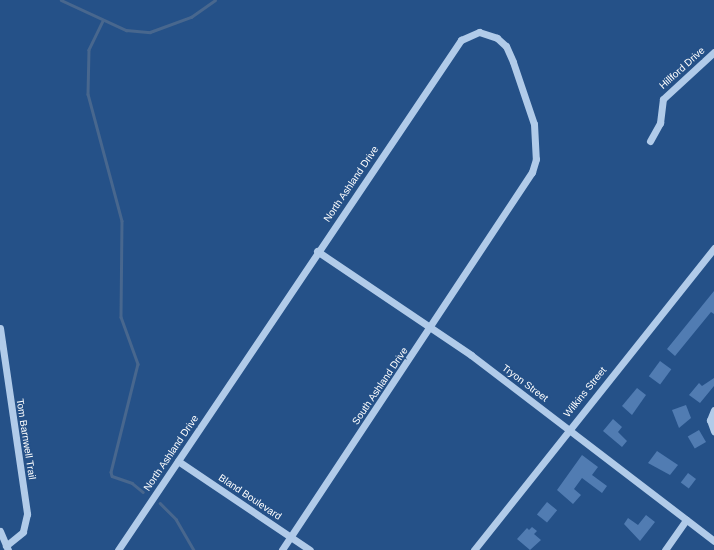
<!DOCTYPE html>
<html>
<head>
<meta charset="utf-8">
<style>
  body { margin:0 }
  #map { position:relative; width:714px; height:550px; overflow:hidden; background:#255188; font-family:Arial,sans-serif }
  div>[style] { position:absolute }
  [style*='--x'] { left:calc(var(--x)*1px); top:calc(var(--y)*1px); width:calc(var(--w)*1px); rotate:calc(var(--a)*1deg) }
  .stream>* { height:2.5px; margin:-1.25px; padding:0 1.25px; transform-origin:1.25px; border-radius:1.25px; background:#48678e }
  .building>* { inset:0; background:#517cb2; transform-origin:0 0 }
  .minor>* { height:7px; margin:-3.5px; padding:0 3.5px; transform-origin:3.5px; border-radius:3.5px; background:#b1cbe9 }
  span { translate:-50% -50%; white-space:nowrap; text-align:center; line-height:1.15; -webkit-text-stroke:3px #255188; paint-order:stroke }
  .street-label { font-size:10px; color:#fff }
</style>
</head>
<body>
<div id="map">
  <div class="stream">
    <div style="--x:61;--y:0;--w:72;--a:24.8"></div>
    <div style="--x:126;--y:30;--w:24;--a:5"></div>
    <div style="--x:150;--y:32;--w:44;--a:-20.1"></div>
    <div style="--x:191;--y:17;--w:29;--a:-35"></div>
    <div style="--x:103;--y:21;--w:32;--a:116"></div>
    <div style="--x:89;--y:50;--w:44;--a:91.3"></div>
    <div style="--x:88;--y:94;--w:131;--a:75"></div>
    <div style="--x:122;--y:221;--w:96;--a:90.6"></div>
    <div style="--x:121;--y:317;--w:50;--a:70.1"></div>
    <div style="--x:138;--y:364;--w:111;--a:104"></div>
    <div style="--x:111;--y:472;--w:4;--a:76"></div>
    <div style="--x:112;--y:476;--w:21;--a:19"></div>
    <div style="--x:132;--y:483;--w:14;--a:39"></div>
    <div style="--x:160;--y:503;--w:23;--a:45"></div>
    <div style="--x:176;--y:519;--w:36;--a:60"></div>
  </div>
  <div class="building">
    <div style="clip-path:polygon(714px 291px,714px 314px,711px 312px,675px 356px,667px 349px)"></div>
    <div style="left:660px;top:361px;width:14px;height:19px;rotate:36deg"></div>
    <div style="clip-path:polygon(714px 378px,714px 386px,700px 403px,689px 395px,699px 383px,702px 386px)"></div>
    <div style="clip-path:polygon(637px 388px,646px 395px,632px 415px,622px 406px)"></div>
    <div style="clip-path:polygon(686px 405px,691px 418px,679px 428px,672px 410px)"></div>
    <div style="clip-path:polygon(613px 419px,622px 427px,618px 432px,627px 441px,622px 447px,603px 431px)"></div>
    <div style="left:699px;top:430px;width:14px;height:13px;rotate:60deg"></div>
    <div style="clip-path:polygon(657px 451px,678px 465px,670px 475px,648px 463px)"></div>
    <div style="clip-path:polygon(582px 455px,598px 467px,592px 475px,607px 486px,602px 493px,582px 478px,574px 489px,581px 495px,573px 504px,557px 490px)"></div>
    <div style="left:688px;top:473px;width:10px;height:12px;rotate:37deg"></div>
    <div style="left:547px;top:502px;width:13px;height:16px;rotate:39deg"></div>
    <div style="clip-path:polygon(646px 515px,655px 522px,640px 541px,624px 524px,628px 518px,638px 525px)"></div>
    <div style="clip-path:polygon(532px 527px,537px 531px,534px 534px,541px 540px,530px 550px,517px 539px,527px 528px,529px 530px)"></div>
  </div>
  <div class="minor">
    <div style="--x:650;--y:141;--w:21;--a:-61"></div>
    <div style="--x:660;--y:123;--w:24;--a:-83"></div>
    <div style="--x:663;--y:99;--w:69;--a:-42.7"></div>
    <div style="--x:317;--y:251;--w:186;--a:34"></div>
    <div style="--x:471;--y:355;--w:306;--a:37.4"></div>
    <div style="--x:0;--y:328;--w:188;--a:81.7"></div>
    <div style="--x:27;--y:514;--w:18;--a:103"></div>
    <div style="--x:23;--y:532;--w:22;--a:141"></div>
    <div style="--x:714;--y:410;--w:11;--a:112"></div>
    <div style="--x:710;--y:420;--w:12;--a:70"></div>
    <div style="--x:178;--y:461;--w:159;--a:34"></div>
    <div style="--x:0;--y:531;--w:21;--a:67"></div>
    <div style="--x:118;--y:550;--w:615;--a:-56.08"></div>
    <div style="--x:461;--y:40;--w:20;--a:-24"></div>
    <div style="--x:479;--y:32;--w:19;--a:18"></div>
    <div style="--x:497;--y:38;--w:12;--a:42"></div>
    <div style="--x:506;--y:46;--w:17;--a:66"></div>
    <div style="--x:513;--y:62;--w:65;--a:71.3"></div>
    <div style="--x:534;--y:124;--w:35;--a:87"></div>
    <div style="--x:536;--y:159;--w:14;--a:107"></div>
    <div style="--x:532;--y:172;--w:453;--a:123.5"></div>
    <div style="--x:474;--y:550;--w:386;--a:-51.5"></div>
    <div style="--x:665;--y:550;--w:37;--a:-55"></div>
  </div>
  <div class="street-label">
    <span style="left:682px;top:68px;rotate:-42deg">Hillford Drive</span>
    <span style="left:351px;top:184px;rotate:-56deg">North Ashland Drive</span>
    <span style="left:525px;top:383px;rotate:37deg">Tryon Street</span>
    <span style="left:380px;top:386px;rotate:-56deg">South Ashland Drive</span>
    <span style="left:585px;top:392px;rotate:-51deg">Wilkins Street</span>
    <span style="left:26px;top:439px;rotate:81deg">Tom Barnwell Trail</span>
    <span style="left:171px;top:453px;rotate:-56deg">North Ashland Drive</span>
    <span style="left:250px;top:497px;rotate:34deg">Bland Boulevard</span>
  </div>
</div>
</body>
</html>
